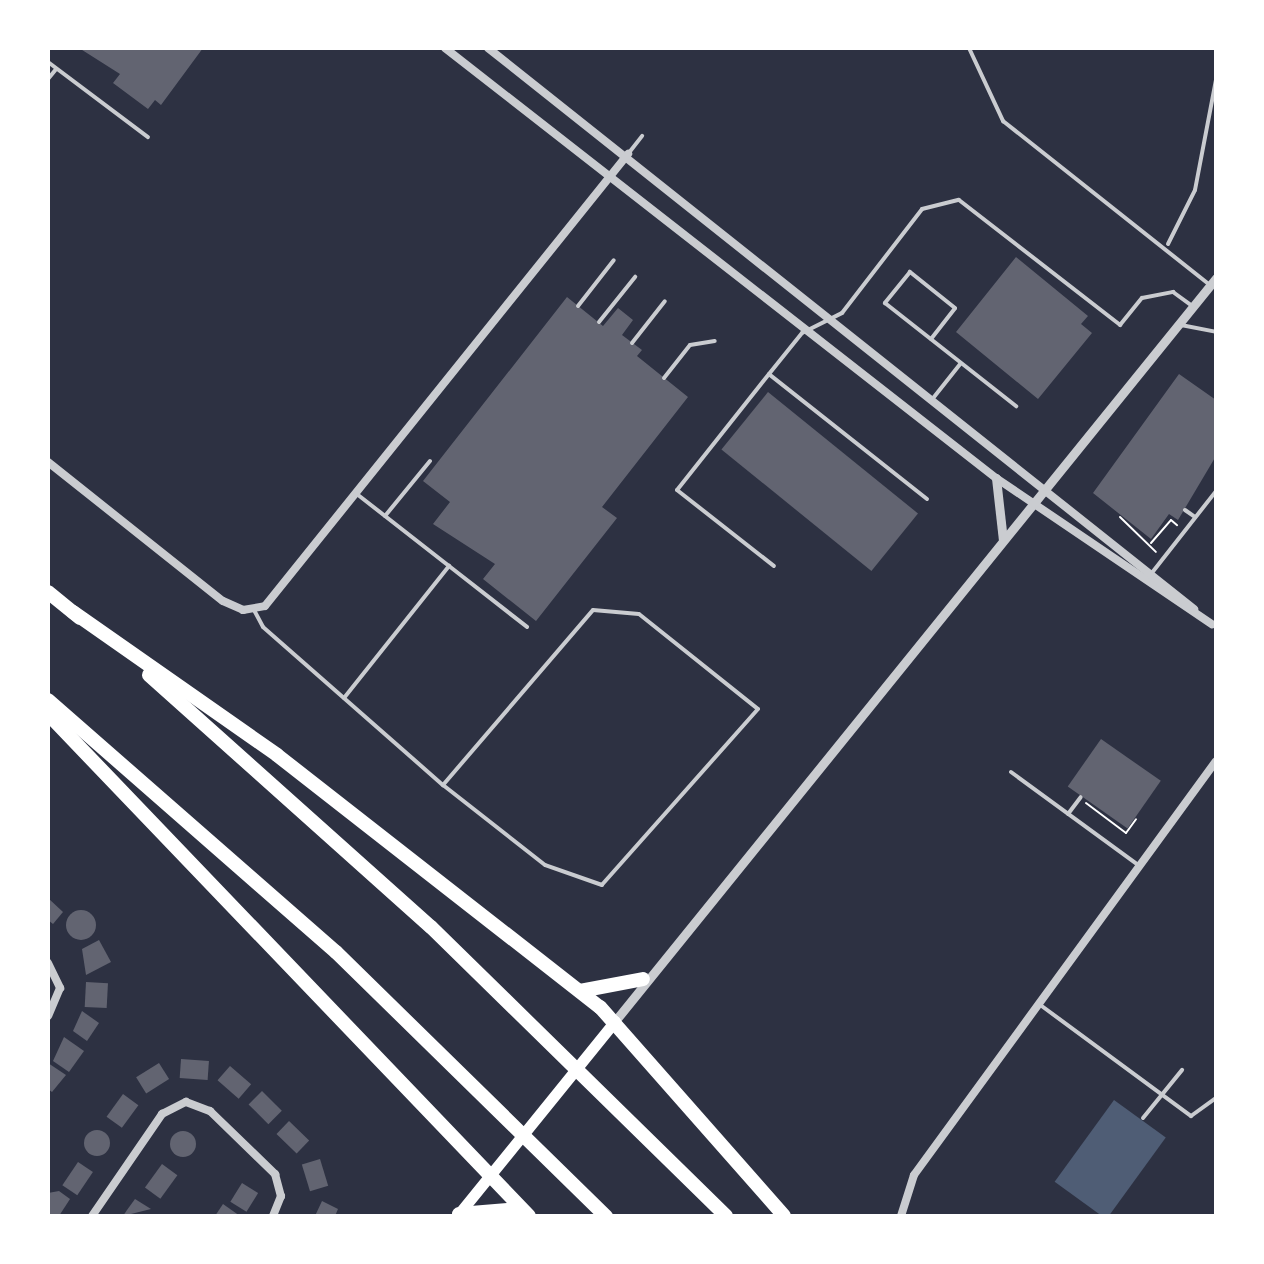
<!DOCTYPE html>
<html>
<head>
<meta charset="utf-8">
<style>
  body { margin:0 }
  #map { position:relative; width:1264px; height:1264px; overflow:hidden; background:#2d3142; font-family:"Noto Sans",sans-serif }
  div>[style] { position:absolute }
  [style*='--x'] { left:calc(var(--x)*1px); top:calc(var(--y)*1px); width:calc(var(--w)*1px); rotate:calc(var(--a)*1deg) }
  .water>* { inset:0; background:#4f5d75; transform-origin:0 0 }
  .building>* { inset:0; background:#626471; transform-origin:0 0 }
  .round { border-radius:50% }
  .path>* { height:2px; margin:-1px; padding:0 1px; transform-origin:1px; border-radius:1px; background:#fff }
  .service>* { height:4px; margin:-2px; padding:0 2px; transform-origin:2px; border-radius:2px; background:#caccd0 }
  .minor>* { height:8px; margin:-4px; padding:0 4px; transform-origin:4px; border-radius:4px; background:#caccd0 }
  .tertiary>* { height:9px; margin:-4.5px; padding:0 4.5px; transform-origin:4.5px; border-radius:4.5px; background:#caccd0 }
  .secondary>* { height:11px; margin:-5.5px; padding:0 5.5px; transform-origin:5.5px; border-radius:5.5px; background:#fff }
  .motorway>* { height:14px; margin:-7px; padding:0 7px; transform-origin:7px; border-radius:7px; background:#fff }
  span { translate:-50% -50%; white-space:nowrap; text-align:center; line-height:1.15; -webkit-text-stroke:6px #fff; paint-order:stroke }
  .frame { position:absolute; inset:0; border:50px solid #fff; pointer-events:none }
</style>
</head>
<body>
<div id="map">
  <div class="water">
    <div style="left:1114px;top:1100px;width:64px;height:101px;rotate:36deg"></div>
  </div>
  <div class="building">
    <div style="clip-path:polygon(79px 48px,203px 48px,161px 105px,155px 100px,148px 109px,113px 83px,120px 74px)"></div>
    <div style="clip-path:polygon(1016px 257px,1088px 316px,1081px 324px,1092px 333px,1038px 399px,956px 332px)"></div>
    <div style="clip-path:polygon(567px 297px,603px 326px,618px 308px,633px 320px,622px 335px,642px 350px,637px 356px,688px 397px,602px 507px,617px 518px,536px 621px,483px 579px,495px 564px,433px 524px,450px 502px,423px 481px)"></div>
    <div style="clip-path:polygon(1179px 374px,1216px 400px,1216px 456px,1178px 520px,1169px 514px,1151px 539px,1093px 493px)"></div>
    <div style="left:768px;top:392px;width:193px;height:74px;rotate:39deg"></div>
    <div style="left:1101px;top:739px;width:73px;height:58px;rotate:35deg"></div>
    <div style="clip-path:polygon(48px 898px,63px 912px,53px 924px,48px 920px)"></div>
    <div class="round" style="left:66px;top:910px;width:30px;height:30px"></div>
    <div style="clip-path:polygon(99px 940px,111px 962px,86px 975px,82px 949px)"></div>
    <div style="left:86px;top:982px;width:22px;height:25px;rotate:3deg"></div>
    <div style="clip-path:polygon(82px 1011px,99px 1023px,87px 1041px,73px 1031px)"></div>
    <div style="clip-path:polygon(64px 1037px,84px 1051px,69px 1072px,53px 1061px)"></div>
    <div style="left:181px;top:1059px;width:28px;height:19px;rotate:4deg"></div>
    <div style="clip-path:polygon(48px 1063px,66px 1075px,52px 1092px,48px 1089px)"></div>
    <div style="left:159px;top:1063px;width:19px;height:27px;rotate:58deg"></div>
    <div style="left:230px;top:1066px;width:28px;height:19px;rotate:41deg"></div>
    <div style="left:262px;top:1091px;width:28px;height:19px;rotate:45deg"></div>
    <div style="left:123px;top:1094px;width:19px;height:28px;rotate:36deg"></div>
    <div style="left:289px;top:1121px;width:28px;height:18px;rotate:44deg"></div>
    <div class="round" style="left:84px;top:1130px;width:26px;height:26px"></div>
    <div class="round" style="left:170px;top:1131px;width:26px;height:26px"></div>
    <div style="left:320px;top:1159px;width:28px;height:19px;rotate:73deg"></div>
    <div style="left:78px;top:1162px;width:18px;height:28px;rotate:34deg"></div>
    <div style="left:162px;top:1164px;width:19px;height:29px;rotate:36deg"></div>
    <div style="left:242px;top:1183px;width:19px;height:22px;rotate:32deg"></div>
    <div style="clip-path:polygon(59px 1191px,70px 1199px,59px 1216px,48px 1216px,48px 1193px)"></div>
    <div style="clip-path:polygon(135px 1199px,151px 1209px,123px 1216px,127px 1210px)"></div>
    <div style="clip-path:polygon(322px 1201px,338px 1209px,335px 1216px,315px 1216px)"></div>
    <div style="clip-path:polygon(223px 1204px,240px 1216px,215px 1216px)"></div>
  </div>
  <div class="path">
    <div style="--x:1120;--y:517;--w:50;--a:44.2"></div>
    <div style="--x:1151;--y:543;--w:30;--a:-49"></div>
    <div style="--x:1171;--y:520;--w:8;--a:40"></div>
    <div style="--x:1086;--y:803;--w:50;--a:36.9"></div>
    <div style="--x:1126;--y:833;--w:17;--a:-54"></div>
  </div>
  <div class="service">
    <div style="--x:969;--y:48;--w:81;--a:65"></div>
    <div style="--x:1003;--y:121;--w:264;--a:38.4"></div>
    <div style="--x:48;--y:62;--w:125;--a:36.9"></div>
    <div style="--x:48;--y:79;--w:13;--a:-51"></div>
    <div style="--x:628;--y:154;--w:23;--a:-52"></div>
    <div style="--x:48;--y:180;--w:1;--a:90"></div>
    <div style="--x:1168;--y:244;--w:60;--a:-63.4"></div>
    <div style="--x:1195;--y:190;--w:112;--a:-79.2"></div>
    <div style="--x:578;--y:306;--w:58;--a:-52"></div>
    <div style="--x:599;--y:322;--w:58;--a:-51.3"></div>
    <div style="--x:1181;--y:325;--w:36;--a:11"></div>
    <div style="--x:931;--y:339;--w:39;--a:-52"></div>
    <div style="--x:955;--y:308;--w:58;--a:-141.3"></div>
    <div style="--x:910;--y:272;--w:40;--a:129"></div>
    <div style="--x:885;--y:303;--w:167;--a:38.2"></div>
    <div style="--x:632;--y:343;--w:53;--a:-51.8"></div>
    <div style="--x:769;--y:374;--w:148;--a:128.4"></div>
    <div style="--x:677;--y:490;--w:123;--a:38.1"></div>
    <div style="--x:664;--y:378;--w:42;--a:-51.8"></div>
    <div style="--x:690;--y:345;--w:25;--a:-9"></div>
    <div style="--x:934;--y:397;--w:43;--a:-51.5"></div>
    <div style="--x:927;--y:499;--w:201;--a:-141.7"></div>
    <div style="--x:769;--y:374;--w:53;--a:-51.2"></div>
    <div style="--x:802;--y:333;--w:45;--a:-26.6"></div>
    <div style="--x:842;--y:313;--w:131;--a:-52.4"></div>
    <div style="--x:922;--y:209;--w:38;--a:-14"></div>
    <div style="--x:959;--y:200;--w:204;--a:37.8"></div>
    <div style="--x:1120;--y:325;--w:35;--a:-51"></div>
    <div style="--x:1142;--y:298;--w:32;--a:-11"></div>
    <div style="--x:1173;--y:292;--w:24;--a:36"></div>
    <div style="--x:1185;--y:510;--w:12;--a:35"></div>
    <div style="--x:385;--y:516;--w:71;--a:-50.7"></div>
    <div style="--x:449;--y:566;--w:99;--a:38"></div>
    <div style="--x:1151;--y:574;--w:105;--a:-51.9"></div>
    <div style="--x:254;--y:610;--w:19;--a:62"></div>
    <div style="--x:263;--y:627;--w:240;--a:41.3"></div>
    <div style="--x:443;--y:785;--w:230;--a:-49.4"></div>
    <div style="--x:593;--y:610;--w:46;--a:5"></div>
    <div style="--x:639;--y:614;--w:152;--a:38.6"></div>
    <div style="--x:758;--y:709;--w:235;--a:131.6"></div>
    <div style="--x:602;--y:885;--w:60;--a:-160.7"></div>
    <div style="--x:545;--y:865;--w:130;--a:-141.9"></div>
    <div style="--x:344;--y:698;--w:169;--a:-51.5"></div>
    <div style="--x:449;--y:566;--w:117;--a:-142"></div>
    <div style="--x:1011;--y:772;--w:157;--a:36.2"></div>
    <div style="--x:1068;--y:814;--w:21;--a:-53"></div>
    <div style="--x:1039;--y:1004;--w:189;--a:36.4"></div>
    <div style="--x:1191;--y:1116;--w:31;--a:-36"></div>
    <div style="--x:1143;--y:1118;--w:62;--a:-50.9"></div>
  </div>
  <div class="minor">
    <div style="--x:445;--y:48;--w:699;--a:37.97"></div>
    <div style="--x:996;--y:478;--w:261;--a:34.1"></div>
    <div style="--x:488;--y:48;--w:902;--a:38.47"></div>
    <div style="--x:48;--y:462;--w:223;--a:38.5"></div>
    <div style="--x:223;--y:601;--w:22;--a:24"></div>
    <div style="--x:243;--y:610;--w:22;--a:-10"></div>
    <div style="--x:265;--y:606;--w:580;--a:-51.23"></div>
    <div style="--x:48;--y:963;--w:28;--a:64"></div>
    <div style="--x:60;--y:988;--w:30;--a:113"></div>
    <div style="--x:92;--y:1216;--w:124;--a:-55.5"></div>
    <div style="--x:162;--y:1114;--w:27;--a:-27"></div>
    <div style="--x:186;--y:1102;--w:26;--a:21"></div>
    <div style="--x:210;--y:1111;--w:91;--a:44.1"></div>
    <div style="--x:275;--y:1174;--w:23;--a:75"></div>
    <div style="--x:281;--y:1196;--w:22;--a:112"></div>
    <div style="--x:901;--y:1216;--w:43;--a:-72.4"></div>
    <div style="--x:914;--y:1175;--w:512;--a:-53.89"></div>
  </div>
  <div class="tertiary">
    <div style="--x:996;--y:478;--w:62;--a:83.6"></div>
    <div style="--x:615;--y:1021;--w:956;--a:-51.03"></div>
  </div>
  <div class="secondary">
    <div style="--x:457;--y:1216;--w:251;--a:-51"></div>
  </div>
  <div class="motorway">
    <div style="--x:48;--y:592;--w:41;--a:39.1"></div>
    <div style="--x:73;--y:612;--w:249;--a:35"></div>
    <div style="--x:277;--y:755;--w:410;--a:38"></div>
    <div style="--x:600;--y:1007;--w:278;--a:48.6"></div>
    <div style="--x:149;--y:675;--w:378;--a:41.8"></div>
    <div style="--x:431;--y:927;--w:413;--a:44.4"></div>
    <div style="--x:48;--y:700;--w:383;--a:41.2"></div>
    <div style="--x:336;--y:952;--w:378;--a:44.4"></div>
    <div style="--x:48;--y:714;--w:695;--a:46.22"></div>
    <div style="--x:580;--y:991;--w:64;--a:-10.8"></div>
    <div style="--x:459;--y:1214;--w:61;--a:-4.7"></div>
  </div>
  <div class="frame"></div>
</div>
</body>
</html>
